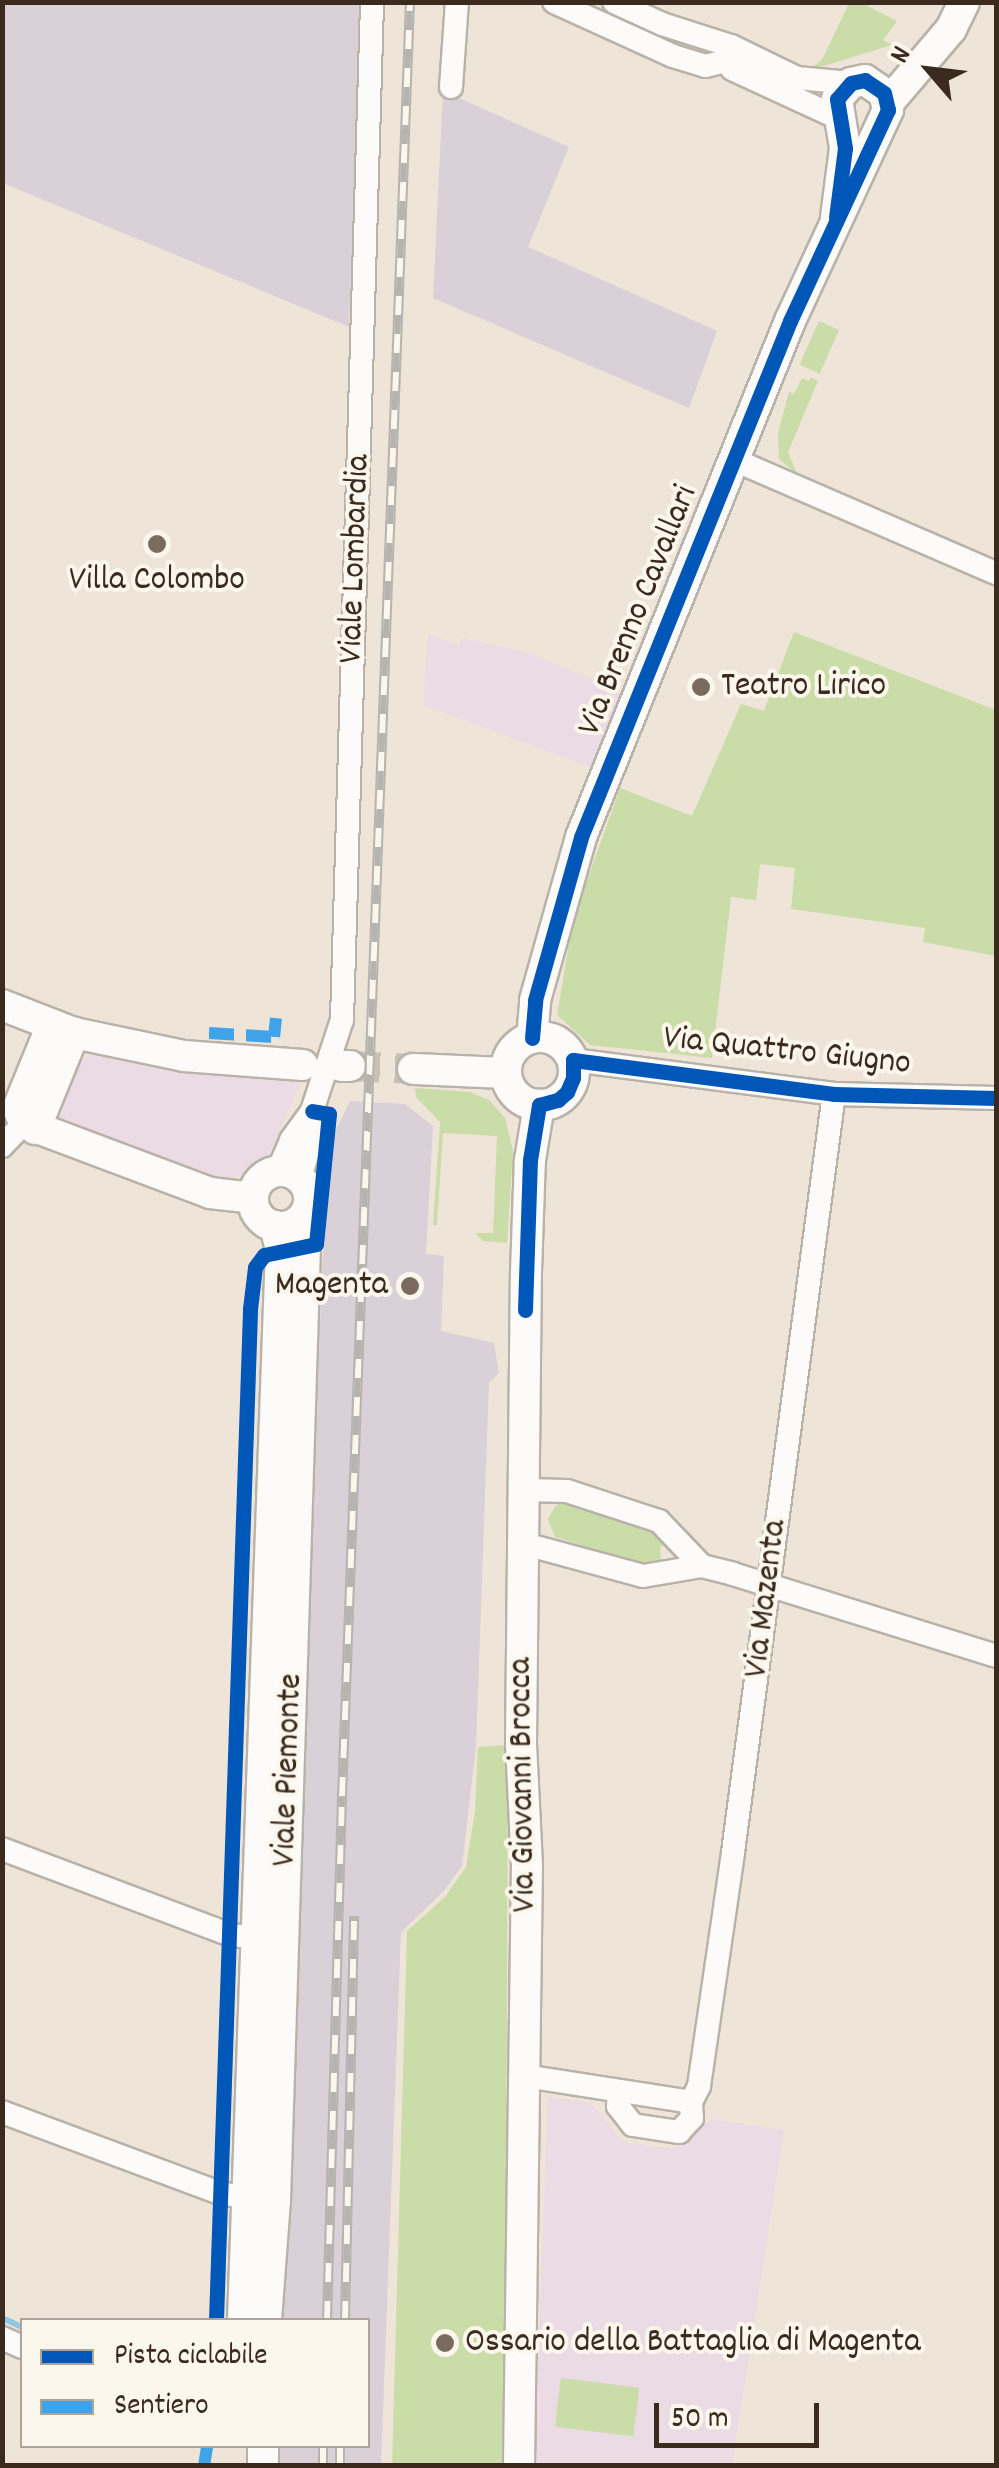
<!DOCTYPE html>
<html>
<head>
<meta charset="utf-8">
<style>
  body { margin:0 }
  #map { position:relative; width:999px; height:2468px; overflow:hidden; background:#eee5d8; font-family:Dekko,sans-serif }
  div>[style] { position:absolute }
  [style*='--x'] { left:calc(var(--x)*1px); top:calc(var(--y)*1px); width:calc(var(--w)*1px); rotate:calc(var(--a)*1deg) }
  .built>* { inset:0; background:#ebdbe4 }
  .industrial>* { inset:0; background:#dad0d7 }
  .green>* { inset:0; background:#cadca8; transform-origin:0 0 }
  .stream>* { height:6px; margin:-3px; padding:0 3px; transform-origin:3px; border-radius:3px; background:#90c8e0 }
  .secondary-tunnel>* { height:30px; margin-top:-15px; transform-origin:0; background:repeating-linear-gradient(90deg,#cac0b3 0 30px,transparent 0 45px) }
  .roads { filter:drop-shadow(2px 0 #b9b2a9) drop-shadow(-2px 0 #b9b2a9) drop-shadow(0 2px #b9b2a9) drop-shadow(0 -2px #b9b2a9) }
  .street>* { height:22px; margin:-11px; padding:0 11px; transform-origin:11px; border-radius:11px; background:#fcfbf9 }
  .secondary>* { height:30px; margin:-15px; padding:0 15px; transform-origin:15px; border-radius:15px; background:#fcfbf9 }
  .secondary>.ring { margin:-15px; padding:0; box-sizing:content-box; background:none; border:30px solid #fcfbf9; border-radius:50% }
  .rail>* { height:10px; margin-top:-5px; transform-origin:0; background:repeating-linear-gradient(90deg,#fbf7ec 0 19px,#b7b4b0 0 38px); box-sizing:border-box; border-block:2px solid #b7b4b0 }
  .quiet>* { height:12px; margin-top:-6px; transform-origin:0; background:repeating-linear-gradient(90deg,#3fa3ea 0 25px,transparent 0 37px) }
  .cycleway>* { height:15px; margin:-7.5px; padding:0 7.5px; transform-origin:7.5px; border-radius:7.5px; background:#0057b8 }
  .dots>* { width:28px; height:28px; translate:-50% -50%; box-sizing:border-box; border:5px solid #fbf7ec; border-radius:50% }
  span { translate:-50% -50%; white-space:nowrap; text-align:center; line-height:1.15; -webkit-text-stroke:8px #fbf7ec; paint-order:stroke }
  .street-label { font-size:35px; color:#3b2a1e }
  .poi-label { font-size:35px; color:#3b2a1e }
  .left { translate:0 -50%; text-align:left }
  .right { translate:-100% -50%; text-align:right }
  .frame { position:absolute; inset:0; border:5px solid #3b2a1e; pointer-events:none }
  .legend { position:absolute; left:20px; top:2318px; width:350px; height:130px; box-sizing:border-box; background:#fbf7ec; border:2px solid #aea59a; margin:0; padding:12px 18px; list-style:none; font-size:30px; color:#3b2a1e }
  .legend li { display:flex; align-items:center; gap:20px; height:50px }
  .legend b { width:50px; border:2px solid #aea59a }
  .north { position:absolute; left:879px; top:20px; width:100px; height:100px; -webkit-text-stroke:8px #fbf7ec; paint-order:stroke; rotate:298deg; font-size:28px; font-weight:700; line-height:40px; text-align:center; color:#3b2a1e }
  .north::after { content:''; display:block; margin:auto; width:35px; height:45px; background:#3b2a1e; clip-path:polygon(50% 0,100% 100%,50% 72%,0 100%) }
  .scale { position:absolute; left:654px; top:2403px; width:165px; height:45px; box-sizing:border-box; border:5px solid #3b2a1e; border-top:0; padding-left:12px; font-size:30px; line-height:35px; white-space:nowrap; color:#3b2a1e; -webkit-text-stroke:8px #fbf7ec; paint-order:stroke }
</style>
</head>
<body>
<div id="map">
  <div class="built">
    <div style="clip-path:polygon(428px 634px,459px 645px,462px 638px,526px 652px,626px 693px,595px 769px,423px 705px)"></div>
    <div style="clip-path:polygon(90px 1055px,178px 1072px,302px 1079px,268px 1157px,243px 1176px,210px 1180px,57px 1120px,56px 1106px,73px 1067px)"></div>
    <div style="clip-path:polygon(548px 2097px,591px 2103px,623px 2142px,674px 2149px,711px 2119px,784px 2130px,732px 2465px,534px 2466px)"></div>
  </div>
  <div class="industrial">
    <div style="clip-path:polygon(2px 3px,362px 3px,349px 327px,3px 183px)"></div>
    <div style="clip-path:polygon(443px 91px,569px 147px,528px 247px,717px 331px,689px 408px,433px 298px)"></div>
    <div style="clip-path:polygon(350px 1101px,405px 1104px,433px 1126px,426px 1254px,444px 1256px,441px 1331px,494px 1343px,499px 1373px,489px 1382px,476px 1747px,462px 1866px,444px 1891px,401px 1932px,381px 2465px,273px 2466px,274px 2446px,368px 2446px,368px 2320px,278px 2320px,323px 1252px,331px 1140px)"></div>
  </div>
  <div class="green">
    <div style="clip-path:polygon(849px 3px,862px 3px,897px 21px,883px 40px,892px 45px,810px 70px,823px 58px)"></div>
    <div style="left:819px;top:321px;width:22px;height:48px;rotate:24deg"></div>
    <div style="clip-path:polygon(811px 377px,818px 381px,788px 452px,797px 474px,779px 459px,778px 433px,789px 392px,794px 394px,802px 378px,809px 381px)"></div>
    <div style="clip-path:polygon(794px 632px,996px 710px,996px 956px,923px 942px,925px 928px,791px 909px,795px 868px,760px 864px,756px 900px,731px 897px,712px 1058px,590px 1045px,557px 1015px,573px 920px,620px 788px,692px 816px,741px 704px,764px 711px)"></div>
    <div style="clip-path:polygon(415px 1088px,470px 1092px,489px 1100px,505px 1118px,513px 1151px,507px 1243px,483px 1241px,475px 1233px,493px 1233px,497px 1136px,443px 1133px,437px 1225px,433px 1225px,440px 1122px,416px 1097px)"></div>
    <div style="clip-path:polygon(566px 1500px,655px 1529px,666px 1545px,660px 1547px,661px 1560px,647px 1566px,555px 1537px,548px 1519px,556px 1505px)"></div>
    <div style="clip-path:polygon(508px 1745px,505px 2465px,392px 2466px,407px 1931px,445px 1897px,466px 1867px,475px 1811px,478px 1747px)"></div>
    <div style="left:561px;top:2378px;width:79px;height:49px;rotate:7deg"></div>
  </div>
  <div class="stream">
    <div style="--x:2;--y:2318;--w:22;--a:24"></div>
  </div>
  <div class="secondary-tunnel">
    <div style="--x:350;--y:1066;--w:63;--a:2.7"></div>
  </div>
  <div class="roads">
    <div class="street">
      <div style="--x:554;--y:2;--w:131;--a:24.4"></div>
      <div style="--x:673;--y:56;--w:34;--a:17"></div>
      <div style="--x:705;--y:66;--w:31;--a:-13"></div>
      <div style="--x:735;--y:59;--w:21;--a:17"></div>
      <div style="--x:614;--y:2;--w:53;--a:24.6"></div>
      <div style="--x:662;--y:24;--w:72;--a:17.7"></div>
      <div style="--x:731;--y:46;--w:73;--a:25.9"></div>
      <div style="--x:797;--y:78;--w:54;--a:5.3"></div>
      <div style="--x:732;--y:69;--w:117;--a:24.8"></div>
      <div style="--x:451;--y:87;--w:85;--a:-86"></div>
      <div style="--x:732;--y:459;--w:288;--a:23.4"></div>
      <div style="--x:573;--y:1060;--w:263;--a:7.4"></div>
      <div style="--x:834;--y:1094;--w:162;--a:1.4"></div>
      <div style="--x:2;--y:1146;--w:32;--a:-46"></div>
      <div style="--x:278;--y:1171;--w:34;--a:-67"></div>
      <div style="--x:291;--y:1140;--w:36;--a:-54"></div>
      <div style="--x:300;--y:1179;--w:33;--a:-74"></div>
      <div style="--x:309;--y:1147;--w:36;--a:-85"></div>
      <div style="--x:312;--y:1111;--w:96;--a:-71.8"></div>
      <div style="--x:342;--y:1020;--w:1018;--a:-88.31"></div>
      <div style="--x:525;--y:1490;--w:42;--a:1.4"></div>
      <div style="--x:567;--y:1491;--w:97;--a:18.1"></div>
      <div style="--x:659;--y:1521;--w:62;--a:46.3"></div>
      <div style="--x:525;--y:1544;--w:122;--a:15.2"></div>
      <div style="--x:643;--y:1576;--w:60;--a:-9.6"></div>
      <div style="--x:702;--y:1566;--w:32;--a:14"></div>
      <div style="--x:733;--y:1574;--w:275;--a:17.3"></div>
      <div style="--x:2;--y:1849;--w:245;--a:20.6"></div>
      <div style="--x:231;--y:1935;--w:39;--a:6"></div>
      <div style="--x:525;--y:2076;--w:168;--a:8.9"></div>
      <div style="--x:619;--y:2092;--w:14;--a:94"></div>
      <div style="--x:618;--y:2106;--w:24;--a:52"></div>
      <div style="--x:633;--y:2125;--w:47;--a:8.7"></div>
      <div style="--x:679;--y:2132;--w:19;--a:-47"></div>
      <div style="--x:692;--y:2118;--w:16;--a:-94"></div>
      <div style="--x:691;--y:2102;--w:18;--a:-63"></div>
      <div style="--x:699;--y:2086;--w:236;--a:-81.7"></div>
      <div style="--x:733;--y:1852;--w:765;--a:-82.41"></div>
      <div style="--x:2;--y:2112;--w:233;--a:20.4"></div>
      <div style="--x:220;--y:2193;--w:40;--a:10"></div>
      <div style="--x:2;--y:2338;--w:22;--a:24"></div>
    </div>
    <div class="secondary">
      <div style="--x:888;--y:103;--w:97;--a:-49.6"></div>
      <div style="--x:951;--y:29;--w:30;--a:-64"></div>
      <div style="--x:2;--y:1005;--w:77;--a:21.3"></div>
      <div style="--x:74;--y:1033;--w:112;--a:11.8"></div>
      <div style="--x:184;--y:1056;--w:119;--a:4.3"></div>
      <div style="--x:52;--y:1025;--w:90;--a:112.3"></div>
      <div style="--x:18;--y:1108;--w:16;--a:68"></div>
      <div style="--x:24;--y:1123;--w:199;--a:20.6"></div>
      <div style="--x:210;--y:1193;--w:43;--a:6.6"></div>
      <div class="ring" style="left:506px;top:1037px;width:38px;height:38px"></div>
      <div style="--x:532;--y:1038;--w:38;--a:-85"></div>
      <div style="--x:535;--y:1000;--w:169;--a:-74.2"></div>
      <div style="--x:581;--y:837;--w:557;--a:-67.95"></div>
      <div style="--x:790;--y:321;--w:233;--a:-65.1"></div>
      <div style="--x:888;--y:110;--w:17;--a:-103"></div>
      <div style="--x:884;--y:93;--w:23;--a:-146"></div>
      <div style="--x:865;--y:80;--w:14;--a:168"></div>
      <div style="--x:851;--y:83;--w:21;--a:131"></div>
      <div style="--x:837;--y:99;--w:50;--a:80.7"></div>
      <div style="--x:845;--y:148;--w:70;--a:97.4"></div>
      <div style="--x:341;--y:1066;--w:9;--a:0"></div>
      <div style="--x:413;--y:1069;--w:93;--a:2.5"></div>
      <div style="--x:35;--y:1129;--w:104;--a:-67.9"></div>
      <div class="ring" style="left:253px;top:1171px;width:26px;height:26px"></div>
      <div style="--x:243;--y:2320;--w:1072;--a:-87.97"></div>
      <div style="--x:281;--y:1249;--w:24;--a:-105"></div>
      <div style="--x:266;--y:2320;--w:119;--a:-85.7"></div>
      <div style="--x:275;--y:2201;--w:956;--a:-88.2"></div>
      <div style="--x:305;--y:1245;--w:24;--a:-109"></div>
      <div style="--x:263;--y:2446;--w:20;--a:90"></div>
      <div style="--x:519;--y:2466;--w:600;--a:-89.24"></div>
      <div style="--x:527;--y:1866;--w:123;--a:-92.8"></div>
      <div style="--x:521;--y:1743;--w:471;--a:-89.4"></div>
      <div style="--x:526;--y:1272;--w:112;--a:-88"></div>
      <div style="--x:530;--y:1160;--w:56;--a:-80.7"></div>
    </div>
  </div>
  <div class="rail">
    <div style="--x:327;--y:2320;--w:524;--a:-88.36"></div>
    <div style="--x:342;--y:1796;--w:1795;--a:-87.83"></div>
    <div style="--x:345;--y:2320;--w:404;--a:-88.7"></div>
    <div style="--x:323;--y:2466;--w:20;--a:-90"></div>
    <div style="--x:340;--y:2466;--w:20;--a:-90"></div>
  </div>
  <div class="quiet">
    <div style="--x:209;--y:1033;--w:65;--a:3.5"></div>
    <div style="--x:274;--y:1037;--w:19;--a:-84"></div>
    <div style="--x:204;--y:2466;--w:20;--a:-81"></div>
  </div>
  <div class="cycleway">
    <div style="--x:532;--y:1038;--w:38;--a:-85"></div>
    <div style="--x:535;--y:1000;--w:169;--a:-74.2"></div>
    <div style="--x:581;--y:837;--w:557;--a:-67.95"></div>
    <div style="--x:790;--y:321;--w:233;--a:-65.1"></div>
    <div style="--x:888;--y:110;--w:17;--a:-103"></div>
    <div style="--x:884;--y:93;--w:23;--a:-146"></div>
    <div style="--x:865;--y:80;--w:14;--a:168"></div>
    <div style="--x:851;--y:83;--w:21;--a:131"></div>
    <div style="--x:837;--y:99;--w:50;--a:80.7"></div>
    <div style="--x:845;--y:148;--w:70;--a:97.4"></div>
    <div style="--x:525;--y:1310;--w:150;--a:-88.1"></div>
    <div style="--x:530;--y:1160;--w:56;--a:-80.7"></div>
    <div style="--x:539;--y:1105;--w:20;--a:-15"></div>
    <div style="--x:558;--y:1100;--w:12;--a:-42"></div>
    <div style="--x:567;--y:1092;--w:15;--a:-67"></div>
    <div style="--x:573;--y:1078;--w:18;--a:-90"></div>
    <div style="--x:573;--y:1060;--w:263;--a:7.4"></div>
    <div style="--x:834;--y:1094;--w:162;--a:1.4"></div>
    <div style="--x:216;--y:2320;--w:1012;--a:-88.07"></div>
    <div style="--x:250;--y:1309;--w:42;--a:-83.2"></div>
    <div style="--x:255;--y:1267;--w:15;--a:-53"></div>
    <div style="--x:264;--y:1255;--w:53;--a:-11.9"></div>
    <div style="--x:316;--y:1244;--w:131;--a:-84.3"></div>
    <div style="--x:329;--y:1114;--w:17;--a:-170"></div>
  </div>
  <div class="dots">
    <div style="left:157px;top:544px;background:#7a6b5f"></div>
    <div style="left:701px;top:687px;background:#7a6b5f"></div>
    <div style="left:410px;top:1286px;background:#7a6b5f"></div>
    <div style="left:445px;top:2343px;background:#7a6b5f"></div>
  </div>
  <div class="street-label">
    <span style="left:356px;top:559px;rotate:-88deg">Viale Lombardia</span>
    <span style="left:639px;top:611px;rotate:-68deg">Via Brenno Cavallari</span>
    <span style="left:787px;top:1052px;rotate:6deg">Via Quattro Giugno</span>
    <span style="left:767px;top:1599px;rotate:-83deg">Via Mazenta</span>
    <span style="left:289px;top:1770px;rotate:-88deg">Viale Piemonte</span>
    <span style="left:524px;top:1785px;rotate:-91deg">Via Giovanni Brocca</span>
  </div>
  <div class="poi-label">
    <span style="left:157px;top:581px">Villa Colombo</span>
    <span class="left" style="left:721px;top:687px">Teatro Lirico</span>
    <span class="right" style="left:388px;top:1286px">Magenta</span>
    <span class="left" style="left:465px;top:2343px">Ossario della Battaglia di Magenta</span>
  </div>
  <div class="frame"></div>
  <ul class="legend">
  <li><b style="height:12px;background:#0057b8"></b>Pista ciclabile</li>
  <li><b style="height:12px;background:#3fa3ea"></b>Sentiero</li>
  </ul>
  <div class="north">N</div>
  <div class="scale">50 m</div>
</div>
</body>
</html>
